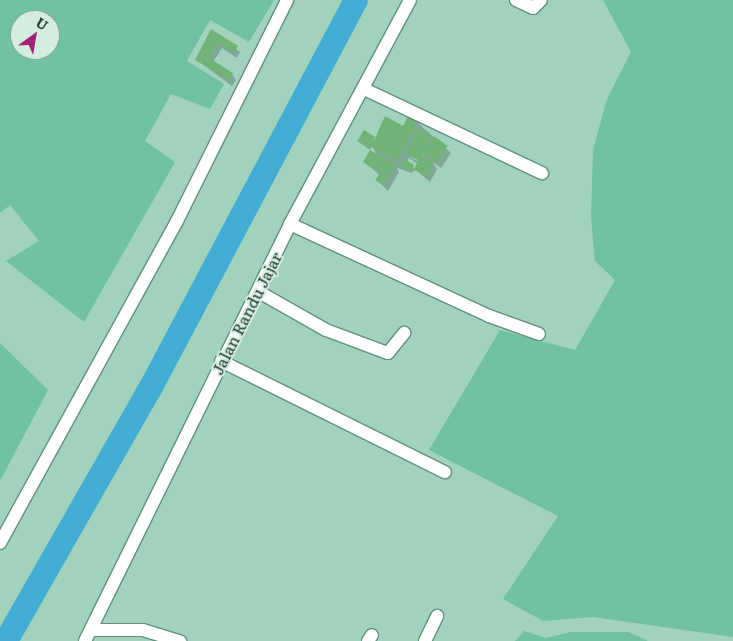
<!DOCTYPE html>
<html>
<head>
<meta charset="utf-8">
<style>
  body { margin:0 }
  #map { position:relative; width:733px; height:641px; overflow:hidden; background:#a1d2bc; font-family:Literata,serif }
  div>[style] { position:absolute }
  [style*='--x'] { left:calc(var(--x)*1px); top:calc(var(--y)*1px); width:calc(var(--w)*1px); rotate:calc(var(--a)*1deg) }
  .green>* { inset:0; background:#70c2a1 }
  .shadow>* { inset:0; background:#0003 }
  .river>* { height:24px; margin:-12px; padding:0 12px; transform-origin:12px; border-radius:12px; background:#41add4 }
  .building>* { inset:0; background:#71b376; transform-origin:0 0 }
  .roads { filter:drop-shadow(1px 0 #60907c) drop-shadow(-1px 0 #60907c) drop-shadow(0 1px #60907c) drop-shadow(0 -1px #60907c) }
  .minor>* { height:12px; margin:-6px; padding:0 6px; transform-origin:6px; border-radius:6px; background:#fff }
  span { translate:-50% -50%; white-space:nowrap; text-align:center; line-height:1.15; -webkit-text-stroke:4px #d4ede1; paint-order:stroke }
  .street-label { font-size:16px; color:#263a32 }
  .north { position:absolute; left:10px; top:10px; width:50px; height:50px; box-sizing:border-box; background:#d4ede1; border:1px solid #8ea59b; border-radius:50%; rotate:32deg; font-size:14px; font-weight:700; line-height:20px; text-align:center; color:#263a32 }
  .north::after { content:''; display:block; margin:auto; width:18px; height:22px; background:#a12375; clip-path:polygon(50% 0,100% 100%,50% 72%,0 100%) }
</style>
</head>
<body>
<div id="map">
  <div class="green">
    <div style="clip-path:polygon(evenodd,0 0,274px 0,249px 42px,210px 20px,187px 61px,224px 84px,210px 109px,171px 94px,145px 141px,175px 162px,84px 322px,6px 261px,39px 241px,10px 205px,0 213px,0 0,20px 20px,50px 20px,50px 50px,20px 50px,20px 20px)"></div>
    <div style="clip-path:polygon(603px 0,733px 0,733px 637px,593px 617px,543px 621px,503px 599px,558px 516px,429px 450px,500px 330px,575px 350px,615px 280px,595px 261px,591px 217px,593px 150px,607px 99px,631px 52px)"></div>
    <div style="clip-path:polygon(0 343px,48px 390px,0 481px)"></div>
    <div style="clip-path:polygon(524px 631px,546px 638px,571px 632px,629px 632px,648px 641px,515px 641px)"></div>
  </div>
  <div class="shadow">
    <div style="clip-path:polygon(212px 31px,240px 52px,237px 58px,222px 48px,213px 62px,232px 74px,236px 80px,232px 86px,197px 60px)"></div>
    <div style="clip-path:polygon(evenodd,417px 122px,451px 153px,441px 168px,433px 162px,437px 169px,430px 182px,415px 169px,412px 173px,397px 168px,399px 172px,388px 191px,378px 181px,381px 176px,365px 163px,377px 155px,372px 146px,370px 150px,358px 141px,375px 140px,417px 122px,410px 155px,424px 162px,423px 164px,410px 157px,410px 155px,417px 122px,409px 158px,418px 164px,415px 169px,407px 162px,409px 158px)"></div>
  </div>
  <div class="river">
    <div style="--x:6;--y:641;--w:290;--a:-60.3"></div>
    <div style="--x:150;--y:389;--w:440;--a:-62.1"></div>
  </div>
  <div class="building">
    <div style="clip-path:polygon(211px 29px,238px 46px,234px 52px,218px 43px,209px 58px,233px 73px,229px 80px,195px 60px)"></div>
    <div style="clip-path:polygon(385px 116px,403px 126px,408px 116px,418px 121px,397px 162px,371px 147px)"></div>
    <div style="clip-path:polygon(418px 128px,431px 135px,421px 155px,434px 162px,427px 176px,414px 170px,418px 160px,405px 154px)"></div>
    <div style="left:364px;top:130px;width:13px;height:13px;rotate:32deg"></div>
    <div style="left:434px;top:136px;width:17px;height:20px;rotate:36deg"></div>
    <div style="left:370px;top:150px;width:20px;height:14px;rotate:30deg"></div>
    <div style="left:404px;top:159px;width:12px;height:7px;rotate:31deg"></div>
    <div style="left:388px;top:160px;width:9px;height:24px;rotate:32deg"></div>
  </div>
  <div class="roads">
    <div class="minor">
      <div style="--x:516;--y:0;--w:19;--a:25"></div>
      <div style="--x:533;--y:8;--w:11;--a:-45"></div>
      <div style="--x:364;--y:89;--w:197;--a:25.3"></div>
      <div style="--x:290;--y:224;--w:219;--a:24.8"></div>
      <div style="--x:489;--y:316;--w:53;--a:19.8"></div>
      <div style="--x:259;--y:292;--w:77;--a:29.6"></div>
      <div style="--x:326;--y:330;--w:66;--a:20.4"></div>
      <div style="--x:388;--y:353;--w:26;--a:-51"></div>
      <div style="--x:221;--y:361;--w:250;--a:26.4"></div>
      <div style="--x:0;--y:543;--w:367;--a:-61.2"></div>
      <div style="--x:177;--y:221;--w:247;--a:-63.5"></div>
      <div style="--x:91;--y:630;--w:52;--a:0"></div>
      <div style="--x:143;--y:630;--w:39;--a:17"></div>
      <div style="--x:85;--y:641;--w:465;--a:-63.8"></div>
      <div style="--x:290;--y:224;--w:254;--a:-61.8"></div>
      <div style="--x:368;--y:641;--w:7;--a:-56"></div>
      <div style="--x:425;--y:641;--w:28;--a:-64"></div>
    </div>
  </div>
  <div class="street-label">
    <span style="left:246px;top:313px;rotate:-63deg">Jalan Randu Jajar</span>
  </div>
  <div class="north">U</div>
</div>
</body>
</html>
